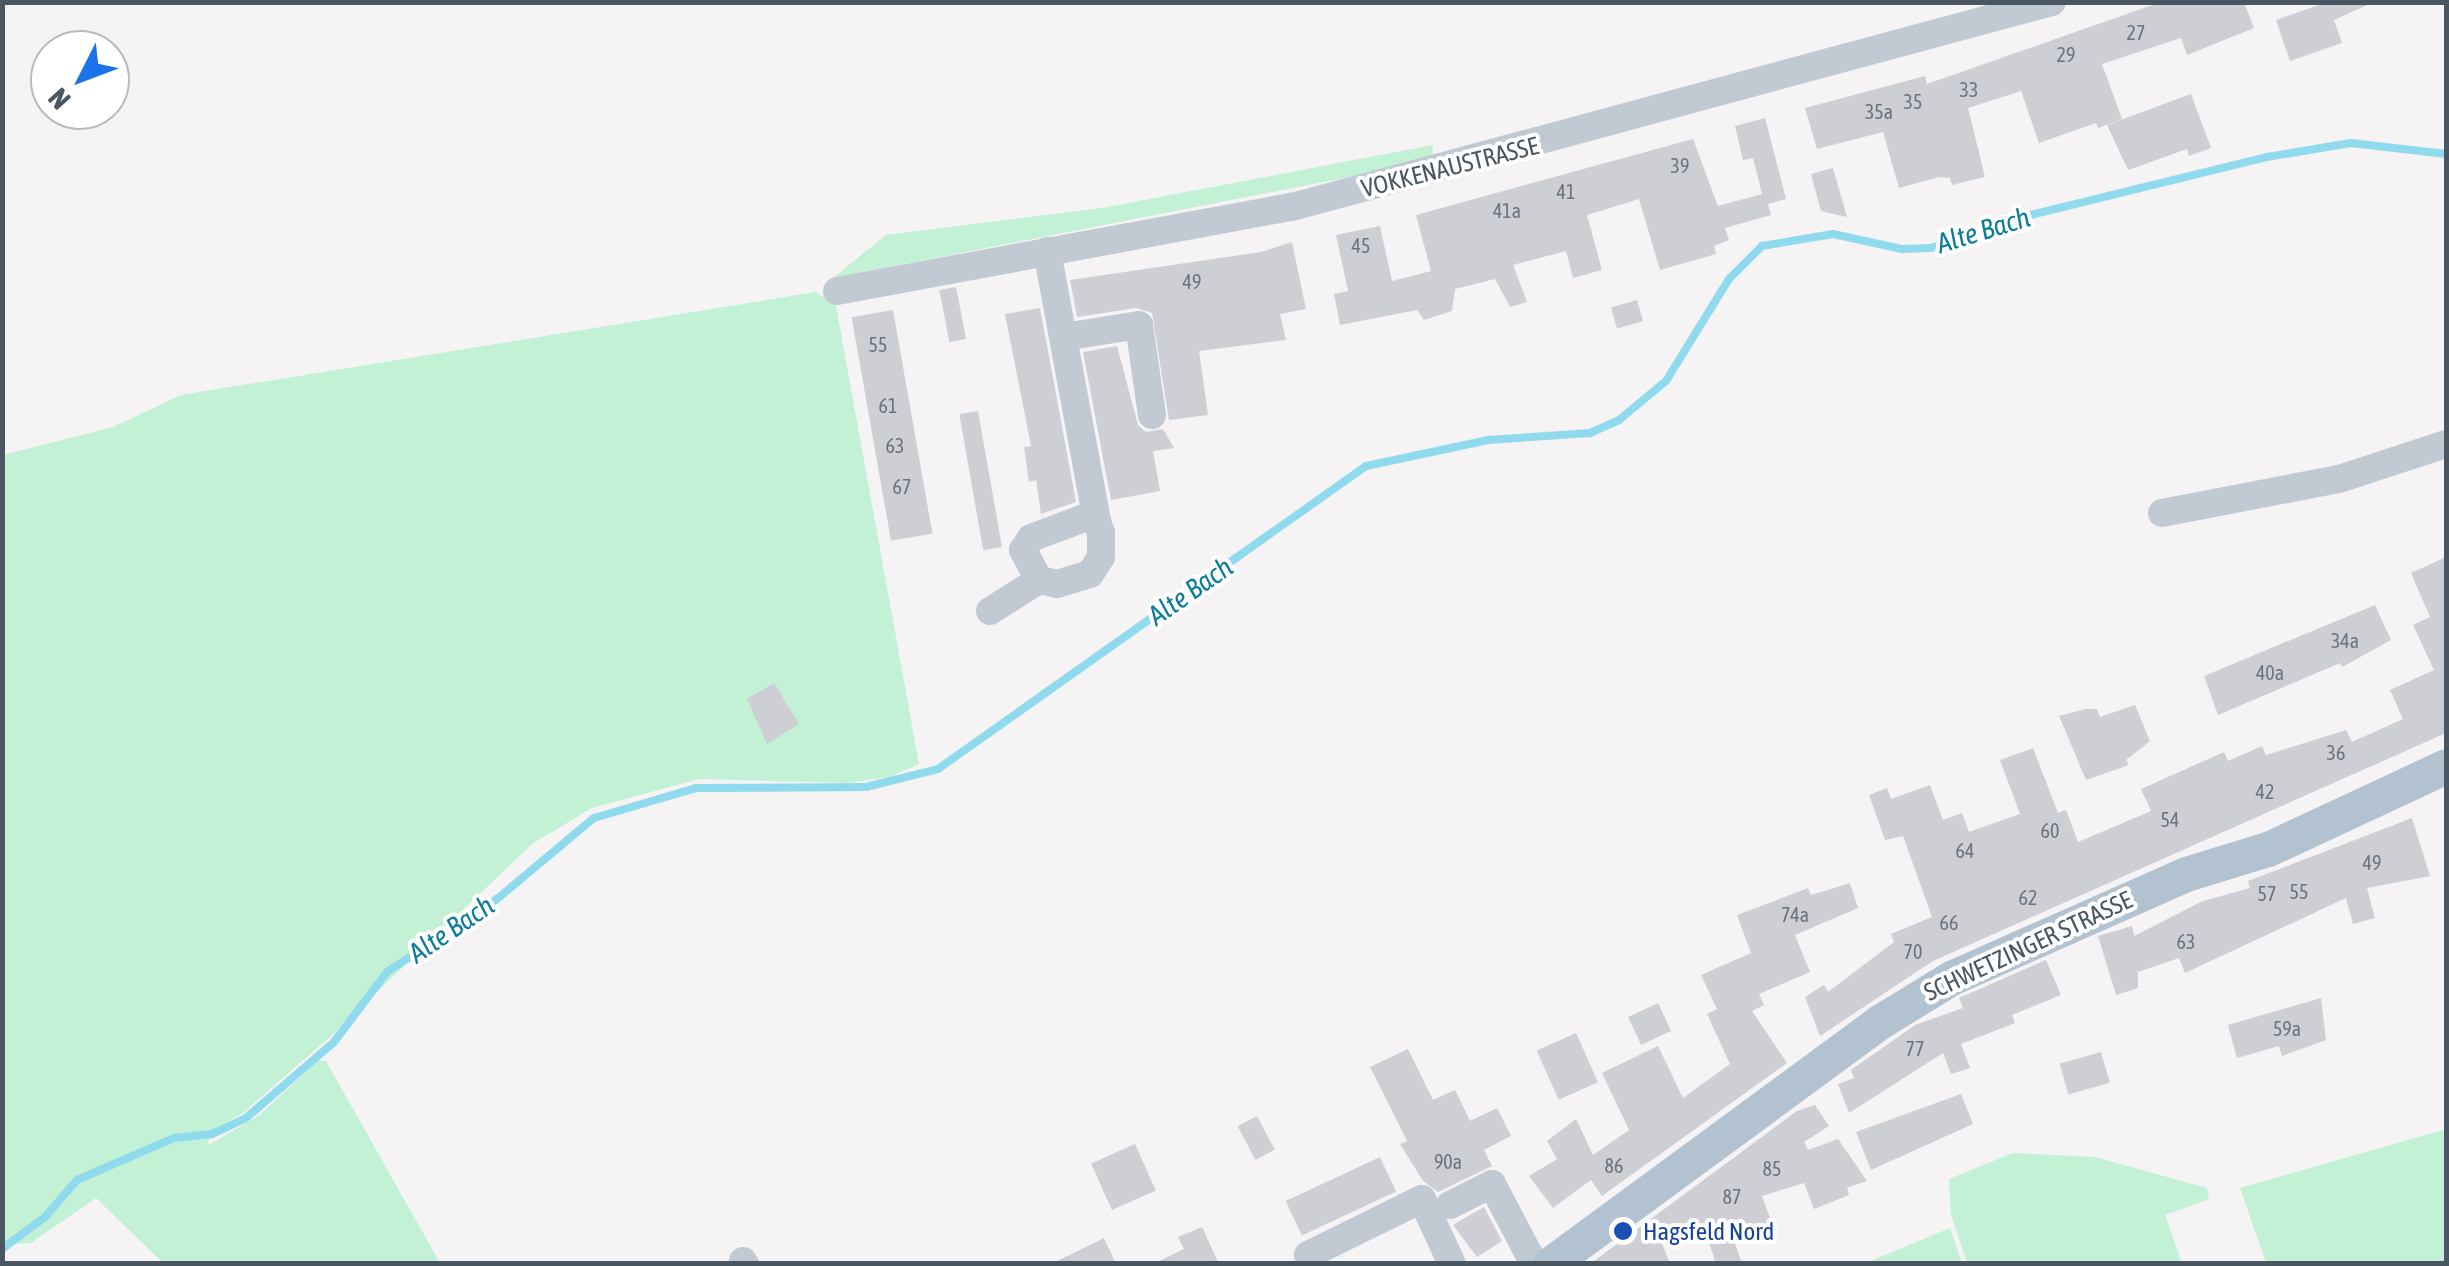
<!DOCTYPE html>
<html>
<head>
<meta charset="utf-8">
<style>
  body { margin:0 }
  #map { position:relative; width:2449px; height:1266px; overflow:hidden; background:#f5f3f3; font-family:"Asap Condensed",sans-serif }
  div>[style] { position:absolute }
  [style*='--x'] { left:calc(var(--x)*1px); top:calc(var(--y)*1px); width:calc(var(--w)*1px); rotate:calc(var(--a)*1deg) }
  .green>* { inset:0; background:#c3f1d5 }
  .stream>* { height:8px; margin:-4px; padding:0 4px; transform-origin:4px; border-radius:4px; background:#90daee }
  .building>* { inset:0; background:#cdcfd5; transform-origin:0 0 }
  .minor>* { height:28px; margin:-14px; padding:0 14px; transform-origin:14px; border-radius:14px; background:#c1cad2 }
  .major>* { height:35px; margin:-17.5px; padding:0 17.5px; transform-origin:17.5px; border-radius:17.5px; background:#b3c2d1 }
  .dots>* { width:28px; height:28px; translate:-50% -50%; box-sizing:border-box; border:5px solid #fff; border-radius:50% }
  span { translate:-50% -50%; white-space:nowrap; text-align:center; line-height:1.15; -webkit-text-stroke:8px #fff; paint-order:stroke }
  .number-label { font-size:20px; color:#6b747e }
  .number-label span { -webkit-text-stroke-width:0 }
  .street-label { font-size:25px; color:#4a5661 }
  .transit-label { font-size:25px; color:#164399 }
  .left { translate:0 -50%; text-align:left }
  .water-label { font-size:28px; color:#0c7c9b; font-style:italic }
  .frame { position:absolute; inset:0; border:5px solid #4a5661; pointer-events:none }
  .north { position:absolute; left:30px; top:30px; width:100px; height:100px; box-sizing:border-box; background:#fff; border:2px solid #b7bbc0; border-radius:50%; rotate:228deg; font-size:28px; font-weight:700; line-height:40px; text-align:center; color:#4a5661 }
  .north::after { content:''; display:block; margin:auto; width:35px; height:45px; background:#1a73e8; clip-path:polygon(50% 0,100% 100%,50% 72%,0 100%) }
</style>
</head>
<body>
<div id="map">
  <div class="green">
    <div style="clip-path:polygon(1433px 145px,1431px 161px,833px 278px,886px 235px,1102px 208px)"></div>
    <div style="clip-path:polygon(816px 292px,836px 306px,919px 764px,889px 777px,847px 783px,699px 779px,592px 808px,532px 844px,332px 1035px,243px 1113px,213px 1130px,207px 1146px,258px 1116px,318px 1061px,326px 1061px,440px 1263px,163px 1263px,96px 1198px,31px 1243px,3px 1244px,3px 455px,113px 427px,181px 395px)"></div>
    <div style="clip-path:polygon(2446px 1129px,2446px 1263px,2266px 1263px,2240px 1188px)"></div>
    <div style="clip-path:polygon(2013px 1153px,2095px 1157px,2207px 1188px,2209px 1199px,2165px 1215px,2182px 1263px,1967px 1263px,1951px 1215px,1949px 1179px)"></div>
    <div style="clip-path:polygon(1950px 1228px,1962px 1263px,1866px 1263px)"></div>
  </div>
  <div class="stream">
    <div style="--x:2;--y:1249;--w:54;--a:-36.7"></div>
    <div style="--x:45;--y:1217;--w:49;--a:-49.1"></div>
    <div style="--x:77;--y:1180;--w:106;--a:-23.4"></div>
    <div style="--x:174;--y:1138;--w:38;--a:-6"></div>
    <div style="--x:212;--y:1134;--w:38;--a:-25"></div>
    <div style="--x:246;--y:1118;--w:116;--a:-40.8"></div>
    <div style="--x:334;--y:1042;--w:88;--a:-52.9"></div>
    <div style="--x:387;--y:972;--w:132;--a:-33.6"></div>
    <div style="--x:497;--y:899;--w:126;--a:-39.9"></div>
    <div style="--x:594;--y:818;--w:106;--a:-16.4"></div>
    <div style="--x:696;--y:788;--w:170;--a:-0.3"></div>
    <div style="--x:866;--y:787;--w:74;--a:-14"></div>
    <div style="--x:938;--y:769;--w:524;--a:-35.3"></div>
    <div style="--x:1366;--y:466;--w:125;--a:-12"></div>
    <div style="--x:1488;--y:440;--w:102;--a:-3.9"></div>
    <div style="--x:1590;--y:433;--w:32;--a:-24"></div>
    <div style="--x:1619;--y:420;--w:61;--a:-39.7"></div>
    <div style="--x:1666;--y:381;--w:120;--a:-58.3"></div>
    <div style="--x:1729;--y:279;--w:47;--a:-45"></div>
    <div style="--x:1762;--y:246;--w:72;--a:-9.6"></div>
    <div style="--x:1833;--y:234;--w:71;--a:12.3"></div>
    <div style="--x:1902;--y:249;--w:29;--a:-2"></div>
    <div style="--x:1931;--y:248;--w:80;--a:-19.8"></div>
    <div style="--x:2006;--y:221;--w:269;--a:-13.8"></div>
    <div style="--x:2267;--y:157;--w:85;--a:-9.5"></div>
    <div style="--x:2351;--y:143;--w:96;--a:6.6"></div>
  </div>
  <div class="building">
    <div style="clip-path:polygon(2161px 2px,2244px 2px,2254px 28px,2187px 55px,2181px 38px,2102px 64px,2122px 119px,2098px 128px,2096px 123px,2039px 143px,2021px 91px,1968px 108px,1985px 177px,1952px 185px,1950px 178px,1939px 177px,1899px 188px,1883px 132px,1817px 149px,1805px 108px,1925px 76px,1927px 84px)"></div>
    <div style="clip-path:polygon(2327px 2px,2374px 2px,2334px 20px,2342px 43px,2290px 61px,2276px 20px)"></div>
    <div style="clip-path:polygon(2191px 94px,2211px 148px,2189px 156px,2187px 149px,2128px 170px,2107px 125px)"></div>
    <div style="clip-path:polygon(1765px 118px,1786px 199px,1768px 204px,1771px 215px,1725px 228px,1729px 240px,1714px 246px,1716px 254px,1660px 270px,1639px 199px,1587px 215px,1602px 270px,1573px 278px,1566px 251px,1513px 265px,1527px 302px,1510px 307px,1495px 279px,1455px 289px,1452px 311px,1424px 320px,1417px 310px,1340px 325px,1334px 294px,1348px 291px,1336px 235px,1380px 226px,1392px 281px,1431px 271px,1416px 215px,1693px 139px,1718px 206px,1762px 194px,1753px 158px,1743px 160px,1735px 126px)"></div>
    <div style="clip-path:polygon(1833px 168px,1847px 217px,1821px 211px,1811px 174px)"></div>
    <div style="clip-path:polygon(1292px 242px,1306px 309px,1280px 314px,1286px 340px,1199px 351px,1208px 415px,1169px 420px,1152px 313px,1136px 308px,1077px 317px,1070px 280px,1261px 252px)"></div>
    <div style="left:956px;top:287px;width:53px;height:17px;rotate:79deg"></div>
    <div style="left:1637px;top:300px;width:22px;height:27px;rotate:74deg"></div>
    <div style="clip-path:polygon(1040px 308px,1076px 502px,1041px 514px,1036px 480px,1029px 482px,1024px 447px,1031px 446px,1005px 314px)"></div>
    <div style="left:893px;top:310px;width:227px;height:42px;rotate:80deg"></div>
    <div style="clip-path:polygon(1117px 346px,1138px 425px,1146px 432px,1163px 429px,1174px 448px,1153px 451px,1160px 491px,1111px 500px,1083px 352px)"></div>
    <div style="left:978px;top:411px;width:138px;height:19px;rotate:80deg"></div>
    <div style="clip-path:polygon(2446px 557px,2446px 733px,1933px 961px,1820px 1036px,1805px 997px,1824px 985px,1828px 992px,1894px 942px,1891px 934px,1932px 917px,1903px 836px,1885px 840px,1869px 795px,1887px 788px,1891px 799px,1930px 785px,1943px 820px,1962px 813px,1969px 832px,2020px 814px,2000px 760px,2033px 748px,2058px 813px,2066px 810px,2078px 842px,2151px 811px,2141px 789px,2224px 752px,2228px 761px,2262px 746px,2266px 755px,2346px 730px,2352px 742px,2403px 719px,2390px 690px,2434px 670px,2413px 625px,2430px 617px,2411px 573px)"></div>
    <div style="clip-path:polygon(2375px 605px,2391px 640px,2342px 667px,2340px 663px,2218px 715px,2204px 676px)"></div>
    <div style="clip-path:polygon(774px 683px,799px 724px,767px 744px,747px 699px)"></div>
    <div style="clip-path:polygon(2135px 705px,2150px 741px,2126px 760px,2129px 765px,2086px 780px,2059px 716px,2086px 709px,2097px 709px,2100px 717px)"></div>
    <div style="clip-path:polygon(2412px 818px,2430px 876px,2367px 888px,2375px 918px,2353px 924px,2346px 898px,2185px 973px,2179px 958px,2138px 972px,2138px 988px,2116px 995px,2098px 936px,2132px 926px,2134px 936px,2203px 901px,2250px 888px,2248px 881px)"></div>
    <div style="clip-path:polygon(1850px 883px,1858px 908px,1795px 935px,1810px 972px,1759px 994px,1764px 1005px,1752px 1011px,1787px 1063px,1602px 1196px,1591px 1180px,1553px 1208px,1529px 1176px,1557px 1159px,1547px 1141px,1576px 1119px,1593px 1155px,1629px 1130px,1602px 1073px,1658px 1046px,1683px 1098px,1730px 1064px,1707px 1014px,1717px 1009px,1701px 975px,1751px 953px,1737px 915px,1808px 888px,1811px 895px)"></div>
    <div style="clip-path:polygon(2046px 960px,2061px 995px,2012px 1015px,2015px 1023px,1961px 1044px,1970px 1068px,1951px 1074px,1943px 1053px,1849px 1113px,1838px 1084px,1854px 1078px,1851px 1070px,1915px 1025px,1963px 1008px,1959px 998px)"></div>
    <div style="clip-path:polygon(2321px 998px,2326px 1040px,2282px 1056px,2279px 1046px,2237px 1058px,2228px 1025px)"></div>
    <div style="left:1658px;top:1003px;width:31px;height:33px;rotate:65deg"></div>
    <div style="left:1576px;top:1033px;width:54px;height:43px;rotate:66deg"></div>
    <div style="clip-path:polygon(1408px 1049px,1433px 1100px,1455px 1090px,1470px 1121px,1497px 1108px,1511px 1136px,1484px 1150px,1492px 1166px,1438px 1192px,1423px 1181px,1400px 1144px,1407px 1141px,1370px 1067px)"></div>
    <div style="left:2101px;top:1052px;width:32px;height:43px;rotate:74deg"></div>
    <div style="clip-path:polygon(1961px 1094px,1973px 1124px,1871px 1170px,1856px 1132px)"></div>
    <div style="clip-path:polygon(1815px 1105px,1829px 1126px,1804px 1142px,1808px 1150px,1838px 1139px,1867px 1181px,1847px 1188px,1849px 1195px,1814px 1209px,1804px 1183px,1762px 1196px,1774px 1229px,1734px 1241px,1742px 1264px,1716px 1264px,1704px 1227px,1662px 1243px,1670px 1264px,1590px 1264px,1797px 1111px)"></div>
    <div style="left:1257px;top:1116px;width:38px;height:22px;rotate:62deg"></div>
    <div style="left:1135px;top:1144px;width:51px;height:48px;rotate:66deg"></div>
    <div style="left:1380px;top:1157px;width:38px;height:104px;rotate:65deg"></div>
    <div style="clip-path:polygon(1484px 1207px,1502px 1241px,1477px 1257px,1453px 1225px)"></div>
    <div style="clip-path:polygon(1202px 1227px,1219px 1264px,1153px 1264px,1184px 1249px,1178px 1237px)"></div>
    <div style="clip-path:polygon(1104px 1238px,1116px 1264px,1051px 1264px)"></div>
  </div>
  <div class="minor">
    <div style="--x:1047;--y:251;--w:275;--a:79.5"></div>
    <div style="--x:837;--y:291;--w:463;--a:-10.5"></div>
    <div style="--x:1292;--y:207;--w:787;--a:-15.1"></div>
    <div style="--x:1064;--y:337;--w:76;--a:-9.1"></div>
    <div style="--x:1139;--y:325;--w:91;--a:81.8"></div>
    <div style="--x:2162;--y:513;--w:180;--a:-10.9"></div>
    <div style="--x:2339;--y:479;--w:113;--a:-18.1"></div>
    <div style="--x:1084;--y:518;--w:13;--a:13"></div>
    <div style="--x:1097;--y:521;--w:13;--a:72"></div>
    <div style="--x:1101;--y:533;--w:24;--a:90"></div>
    <div style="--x:1101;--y:557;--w:20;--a:123"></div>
    <div style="--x:1090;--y:574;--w:34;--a:163"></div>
    <div style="--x:1057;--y:584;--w:18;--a:-167"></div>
    <div style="--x:1039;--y:580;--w:34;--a:-118"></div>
    <div style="--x:1023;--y:550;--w:14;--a:-56"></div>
    <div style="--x:1031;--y:538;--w:57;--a:-20.7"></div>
    <div style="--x:990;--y:611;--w:58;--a:-32.3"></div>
    <div style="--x:1450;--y:1205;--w:47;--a:-26.6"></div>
    <div style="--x:1492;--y:1184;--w:90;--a:62.3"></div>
    <div style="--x:1308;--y:1255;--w:127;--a:-26.2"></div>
    <div style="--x:1422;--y:1199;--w:72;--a:65.2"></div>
    <div style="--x:743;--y:1261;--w:4;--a:56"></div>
  </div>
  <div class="major">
    <div style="--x:1550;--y:1264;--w:411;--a:-36.3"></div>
    <div style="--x:1881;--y:1021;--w:82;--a:-31.6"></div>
    <div style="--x:1951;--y:978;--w:257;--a:-23.9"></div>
    <div style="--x:2186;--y:874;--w:86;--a:-17"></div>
    <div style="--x:2268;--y:849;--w:196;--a:-25"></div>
  </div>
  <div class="dots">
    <div style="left:1623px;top:1231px;background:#1a4fb4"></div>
  </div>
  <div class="number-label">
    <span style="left:2136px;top:32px">27</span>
    <span style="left:2066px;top:54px">29</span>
    <span style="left:1969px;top:89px">33</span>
    <span style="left:1913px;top:101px">35</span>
    <span style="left:1879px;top:111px">35a</span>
    <span style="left:1680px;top:165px">39</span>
    <span style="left:1566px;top:191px">41</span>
    <span style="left:1507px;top:210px">41a</span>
    <span style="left:1361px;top:245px">45</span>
    <span style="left:1192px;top:281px">49</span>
    <span style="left:878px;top:344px">55</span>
    <span style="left:888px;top:405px">61</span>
    <span style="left:895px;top:445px">63</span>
    <span style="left:902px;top:486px">67</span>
    <span style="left:2345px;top:640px">34a</span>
    <span style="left:2270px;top:672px">40a</span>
    <span style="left:2336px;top:752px">36</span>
    <span style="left:2265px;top:791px">42</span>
    <span style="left:2170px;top:819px">54</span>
    <span style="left:2050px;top:830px">60</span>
    <span style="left:1965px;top:850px">64</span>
    <span style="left:2372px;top:862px">49</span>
    <span style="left:2299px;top:891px">55</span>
    <span style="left:2267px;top:893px">57</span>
    <span style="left:2028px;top:897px">62</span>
    <span style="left:1795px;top:914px">74a</span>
    <span style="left:1949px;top:922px">66</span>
    <span style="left:2186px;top:941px">63</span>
    <span style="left:1913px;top:951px">70</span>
    <span style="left:2287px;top:1028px">59a</span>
    <span style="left:1915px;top:1048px">77</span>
    <span style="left:1448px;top:1161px">90a</span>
    <span style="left:1614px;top:1165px">86</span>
    <span style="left:1772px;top:1168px">85</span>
    <span style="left:1732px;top:1196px">87</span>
  </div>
  <div class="street-label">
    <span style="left:1450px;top:167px;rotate:-14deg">VOKKENAUSTRASSE</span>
    <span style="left:2028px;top:946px;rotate:-25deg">SCHWETZINGER STRASSE</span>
  </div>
  <div class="transit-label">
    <span class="left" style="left:1643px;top:1231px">Hagsfeld Nord</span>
  </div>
  <div class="water-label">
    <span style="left:1983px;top:230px;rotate:-17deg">Alte Bach</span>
    <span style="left:1190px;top:591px;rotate:-35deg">Alte Bach</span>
    <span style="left:451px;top:929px;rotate:-34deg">Alte Bach</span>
  </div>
  <div class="frame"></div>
  <div class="north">N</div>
</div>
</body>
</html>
